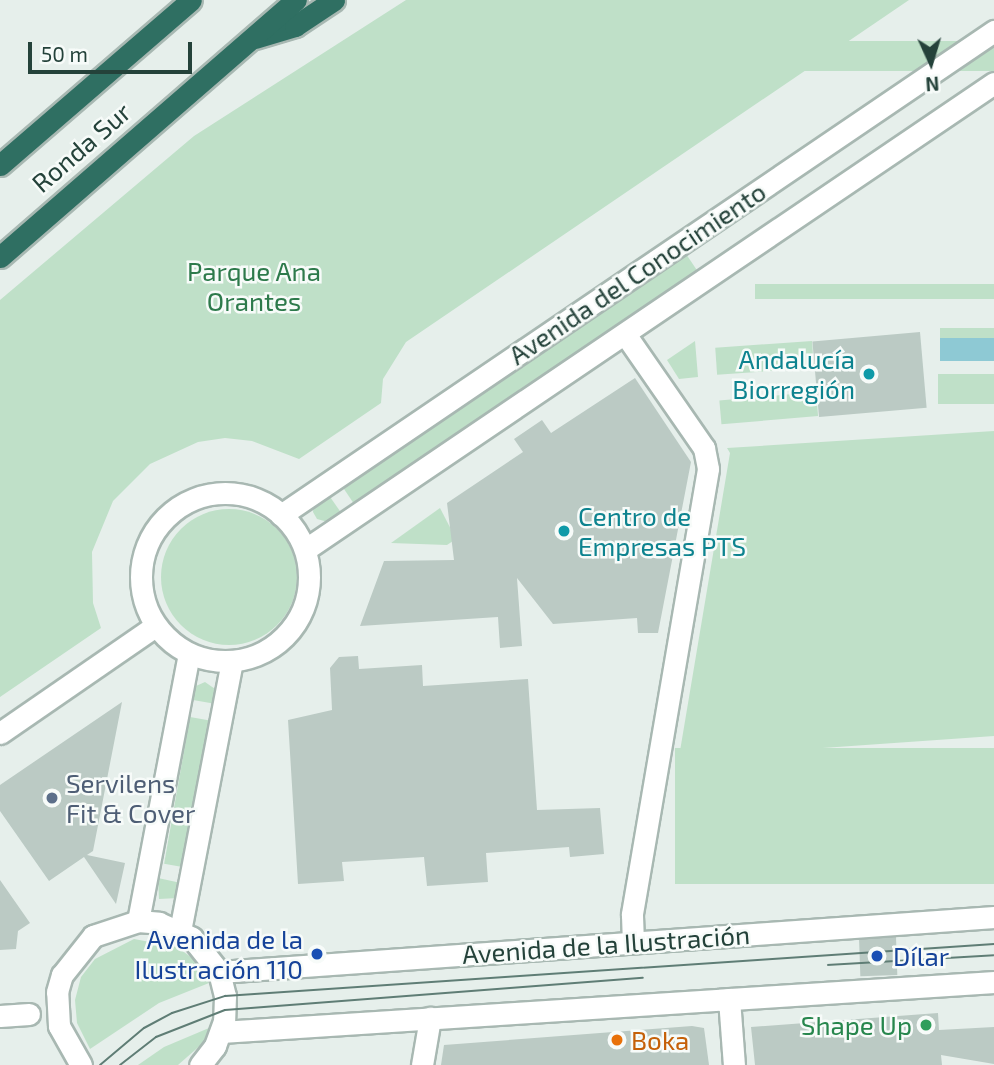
<!DOCTYPE html>
<html>
<head>
<meta charset="utf-8">
<style>
  body { margin:0 }
  #map { position:relative; width:994px; height:1065px; overflow:hidden; background:#e6efeb; font-family:"Exo 2",sans-serif }
  div>[style] { position:absolute }
  [style*='--x'] { left:calc(var(--x)*1px); top:calc(var(--y)*1px); width:calc(var(--w)*1px); rotate:calc(var(--a)*1deg) }
  .green>* { inset:0; background:#bfe0c8; transform-origin:0 0 }
  .round { border-radius:50% }
  .water>* { inset:0; background:#8ec9d4; transform-origin:0 0 }
  .building>* { inset:0; background:#bbcac4; transform-origin:0 0 }
  .roads { filter:drop-shadow(2px 0 #a8b8b2) drop-shadow(-2px 0 #a8b8b2) drop-shadow(0 2px #a8b8b2) drop-shadow(0 -2px #a8b8b2) }
  .street>* { height:21px; margin:-10.5px; padding:0 10.5px; transform-origin:10.5px; border-radius:10.5px; background:#fff }
  .secondary>* { height:21px; margin:-10.5px; padding:0 10.5px; transform-origin:10.5px; border-radius:10.5px; background:#fff }
  .secondary>.ring { margin:-10.5px; padding:0; box-sizing:content-box; background:none; border:21px solid #fff; border-radius:50% }
  .highway>* { height:21px; margin:-10.5px; padding:0 10.5px; transform-origin:10.5px; border-radius:10.5px; background:#2f6f62 }
  .tram>* { height:2px; margin:-1px; padding:0 1px; transform-origin:1px; border-radius:1px; background:#5f7d75 }
  .dots>* { width:19px; height:19px; translate:-50% -50%; box-sizing:border-box; border:4px solid #f7fbf9; border-radius:50% }
  span { translate:-50% -50%; white-space:nowrap; text-align:center; line-height:1.15; -webkit-text-stroke:5px #f7fbf9; paint-order:stroke }
  .street-label { font-size:26px; color:#24423a }
  .park-label { font-size:26px; color:#2d7a4b }
  .culture-label { font-size:26px; color:#0d838f }
  .right { translate:-100% -50%; text-align:right }
  .left { translate:0 -50%; text-align:left }
  .service-label { font-size:26px; color:#4e5e75 }
  .transit-label { font-size:26px; color:#164399 }
  .leisure-label { font-size:26px; color:#27864d }
  .food-label { font-size:26px; color:#c56008 }
  .north { position:absolute; left:896px; top:28px; width:70px; height:70px; -webkit-text-stroke:5px #f7fbf9; paint-order:stroke; rotate:176deg; font-size:19px; font-weight:700; line-height:28px; text-align:center; color:#24423a }
  .north::after { content:''; display:block; margin:auto; width:24px; height:32px; background:#24423a; clip-path:polygon(50% 0,100% 100%,50% 72%,0 100%) }
  .scale { position:absolute; left:28px; top:42px; width:164px; height:32px; box-sizing:border-box; border:4px solid #24423a; border-top:0; padding-left:9px; font-size:21px; line-height:24px; white-space:nowrap; color:#24423a; -webkit-text-stroke:5px #f7fbf9; paint-order:stroke }
</style>
</head>
<body>
<div id="map">
  <div class="green">
    <div style="clip-path:polygon(406px 0,909px 0,406px 342px,383px 379px,381px 403px,299px 459px,252px 441px,225px 438px,198px 442px,150px 464px,113px 501px,92px 552px,93px 603px,101px 628px,0 697px,0 300px,194px 136px)"></div>
    <div style="left:994px;top:41px;width:30px;height:358px;rotate:90deg"></div>
    <div style="left:684px;top:251px;width:25px;height:415px;rotate:56deg"></div>
    <div style="left:994px;top:284px;width:15px;height:239px;rotate:90deg"></div>
    <div style="left:994px;top:328px;width:10px;height:54px;rotate:90deg"></div>
    <div style="clip-path:polygon(695px 341px,698px 377px,679px 379px,667px 360px)"></div>
    <div style="left:812px;top:341px;width:27px;height:97px;rotate:86deg"></div>
    <div style="left:994px;top:374px;width:30px;height:56px;rotate:90deg"></div>
    <div style="left:816px;top:392px;width:24px;height:97px;rotate:85deg"></div>
    <div style="clip-path:polygon(994px 431px,994px 736px,696px 757px,680px 751px,730px 453px,727px 448px)"></div>
    <div style="clip-path:polygon(328px 494px,342px 514px,328px 522px,317px 519px,313px 512px,314px 504px)"></div>
    <div style="clip-path:polygon(440px 508px,456px 539px,447px 545px,391px 543px)"></div>
    <div class="round" style="left:161px;top:509px;width:136px;height:136px"></div>
    <div style="clip-path:polygon(205px 682px,218px 691px,216px 704px,193px 700px,196px 686px)"></div>
    <div style="left:190px;top:717px;width:23px;height:149px;rotate:10deg"></div>
    <div style="left:994px;top:748px;width:136px;height:319px;rotate:90deg"></div>
    <div style="clip-path:polygon(158px 878px,181px 883px,178px 898px,159px 899px)"></div>
    <div style="clip-path:polygon(134px 939px,177px 947px,195px 960px,209px 983px,159px 1003px,90px 1049px,77px 1023px,75px 1000px,81px 977px,95px 959px)"></div>
    <div style="clip-path:polygon(209px 1028px,203px 1043px,178px 1065px,138px 1065px,164px 1047px)"></div>
  </div>
  <div class="water">
    <div style="left:994px;top:338px;width:23px;height:54px;rotate:90deg"></div>
  </div>
  <div class="building">
    <div style="left:920px;top:332px;width:76px;height:108px;rotate:85deg"></div>
    <div style="clip-path:polygon(635px 378px,691px 462px,658px 633px,638px 633px,637px 618px,553px 624px,517px 578px,522px 646px,500px 648px,498px 617px,360px 626px,384px 561px,454px 560px,447px 503px,523px 452px,514px 439px,542px 420px,551px 433px)"></div>
    <div style="clip-path:polygon(358px 656px,359px 669px,422px 665px,423px 686px,528px 679px,537px 810px,600px 808px,604px 854px,570px 857px,569px 847px,486px 853px,488px 882px,427px 886px,424px 857px,342px 862px,344px 881px,298px 884px,288px 720px,332px 710px,330px 668px,339px 657px)"></div>
    <div style="clip-path:polygon(122px 702px,93px 851px,87px 855px,125px 863px,116px 904px,84px 857px,49px 881px,0 811px,0 785px)"></div>
    <div style="clip-path:polygon(0 880px,30px 923px,18px 931px,16px 949px,0 950px)"></div>
    <div style="left:896px;top:937px;width:38px;height:37px;rotate:88deg"></div>
    <div style="clip-path:polygon(938px 1013px,939px 1030px,994px 1027px,994px 1064px,941px 1055px,942px 1065px,755px 1065px,751px 1027px)"></div>
    <div style="clip-path:polygon(692px 1026px,704px 1028px,709px 1065px,441px 1065px,444px 1045px)"></div>
  </div>
  <div class="roads">
    <div class="street">
      <div style="--x:625;--y:334;--w:139;--a:55.3"></div>
      <div style="--x:704;--y:448;--w:21;--a:79"></div>
      <div style="--x:708;--y:469;--w:452;--a:99.7"></div>
      <div style="--x:632;--y:915;--w:27;--a:88"></div>
      <div style="--x:729;--y:999;--w:66;--a:85.7"></div>
      <div style="--x:0;--y:1016;--w:29;--a:-4"></div>
    </div>
    <div class="secondary">
      <div class="ring" style="left:141px;top:493px;width:147px;height:147px"></div>
      <div style="--x:281;--y:515;--w:862;--a:-34.17"></div>
      <div style="--x:306;--y:549;--w:831;--a:-34.11"></div>
      <div style="--x:0;--y:733;--w:188;--a:-34.6"></div>
      <div style="--x:138;--y:921;--w:272;--a:-79.2"></div>
      <div style="--x:180;--y:931;--w:275;--a:-79.1"></div>
      <div style="--x:219;--y:972;--w:777;--a:-4.06"></div>
      <div style="--x:221;--y:1032;--w:775;--a:-3.7"></div>
      <div style="--x:81;--y:1065;--w:45;--a:-119.4"></div>
      <div style="--x:59;--y:1026;--w:34;--a:-93"></div>
      <div style="--x:57;--y:992;--w:18;--a:-74"></div>
      <div style="--x:62;--y:975;--w:50;--a:-51.5"></div>
      <div style="--x:93;--y:936;--w:47;--a:-18.4"></div>
      <div style="--x:138;--y:921;--w:21;--a:5"></div>
      <div style="--x:159;--y:923;--w:36;--a:24"></div>
      <div style="--x:192;--y:938;--w:43;--a:51.5"></div>
      <div style="--x:219;--y:972;--w:25;--a:76"></div>
      <div style="--x:225;--y:996;--w:25;--a:92"></div>
      <div style="--x:224;--y:1021;--w:27;--a:110"></div>
      <div style="--x:215;--y:1046;--w:24;--a:128"></div>
      <div style="--x:422;--y:1065;--w:48;--a:-80.3"></div>
    </div>
    <div class="highway">
      <div style="--x:255;--y:38;--w:42;--a:-16.7"></div>
      <div style="--x:295;--y:26;--w:47;--a:-33.7"></div>
      <div style="--x:0;--y:165;--w:252;--a:-40.8"></div>
      <div style="--x:0;--y:257;--w:392;--a:-41"></div>
    </div>
  </div>
  <div class="tram">
    <div style="--x:828;--y:965;--w:166;--a:-3.4"></div>
    <div style="--x:100;--y:1065;--w:57;--a:-40.1"></div>
    <div style="--x:144;--y:1028;--w:32;--a:-28"></div>
    <div style="--x:172;--y:1013;--w:56;--a:-17.8"></div>
    <div style="--x:225;--y:996;--w:771;--a:-3.87"></div>
    <div style="--x:120;--y:1065;--w:46;--a:-37.9"></div>
    <div style="--x:156;--y:1037;--w:74;--a:-21.4"></div>
    <div style="--x:225;--y:1010;--w:419;--a:-4.4"></div>
  </div>
  <div class="dots">
    <div style="left:869px;top:374px;background:#0f9aa8"></div>
    <div style="left:564px;top:531px;background:#0f9aa8"></div>
    <div style="left:52px;top:798px;background:#5c6f8a"></div>
    <div style="left:317px;top:954px;background:#1a4fb4"></div>
    <div style="left:877px;top:956px;background:#1a4fb4"></div>
    <div style="left:926px;top:1025px;background:#2e9e5b"></div>
    <div style="left:617px;top:1040px;background:#e8710a"></div>
  </div>
  <div class="street-label">
    <span style="left:81px;top:147px;rotate:-41deg">Ronda Sur</span>
    <span style="left:637px;top:273px;rotate:-34deg">Avenida del Conocimiento</span>
    <span style="left:606px;top:944px;rotate:-4deg">Avenida de la Ilustración</span>
  </div>
  <div class="park-label">
    <span style="left:254px;top:286px">Parque Ana<br>Orantes</span>
  </div>
  <div class="culture-label">
    <span class="right" style="left:855px;top:374px">Andalucía<br>Biorregión</span>
    <span class="left" style="left:578px;top:531px">Centro de<br>Empresas PTS</span>
  </div>
  <div class="service-label">
    <span class="left" style="left:66px;top:798px">Servilens<br>Fit &amp; Cover</span>
  </div>
  <div class="transit-label">
    <span class="right" style="left:303px;top:954px">Avenida de la<br>Ilustración 110</span>
    <span class="left" style="left:893px;top:956px">Dílar</span>
  </div>
  <div class="leisure-label">
    <span class="right" style="left:912px;top:1025px">Shape Up</span>
  </div>
  <div class="food-label">
    <span class="left" style="left:631px;top:1040px">Boka</span>
  </div>
  <div class="north">N</div>
  <div class="scale">50 m</div>
</div>
</body>
</html>
